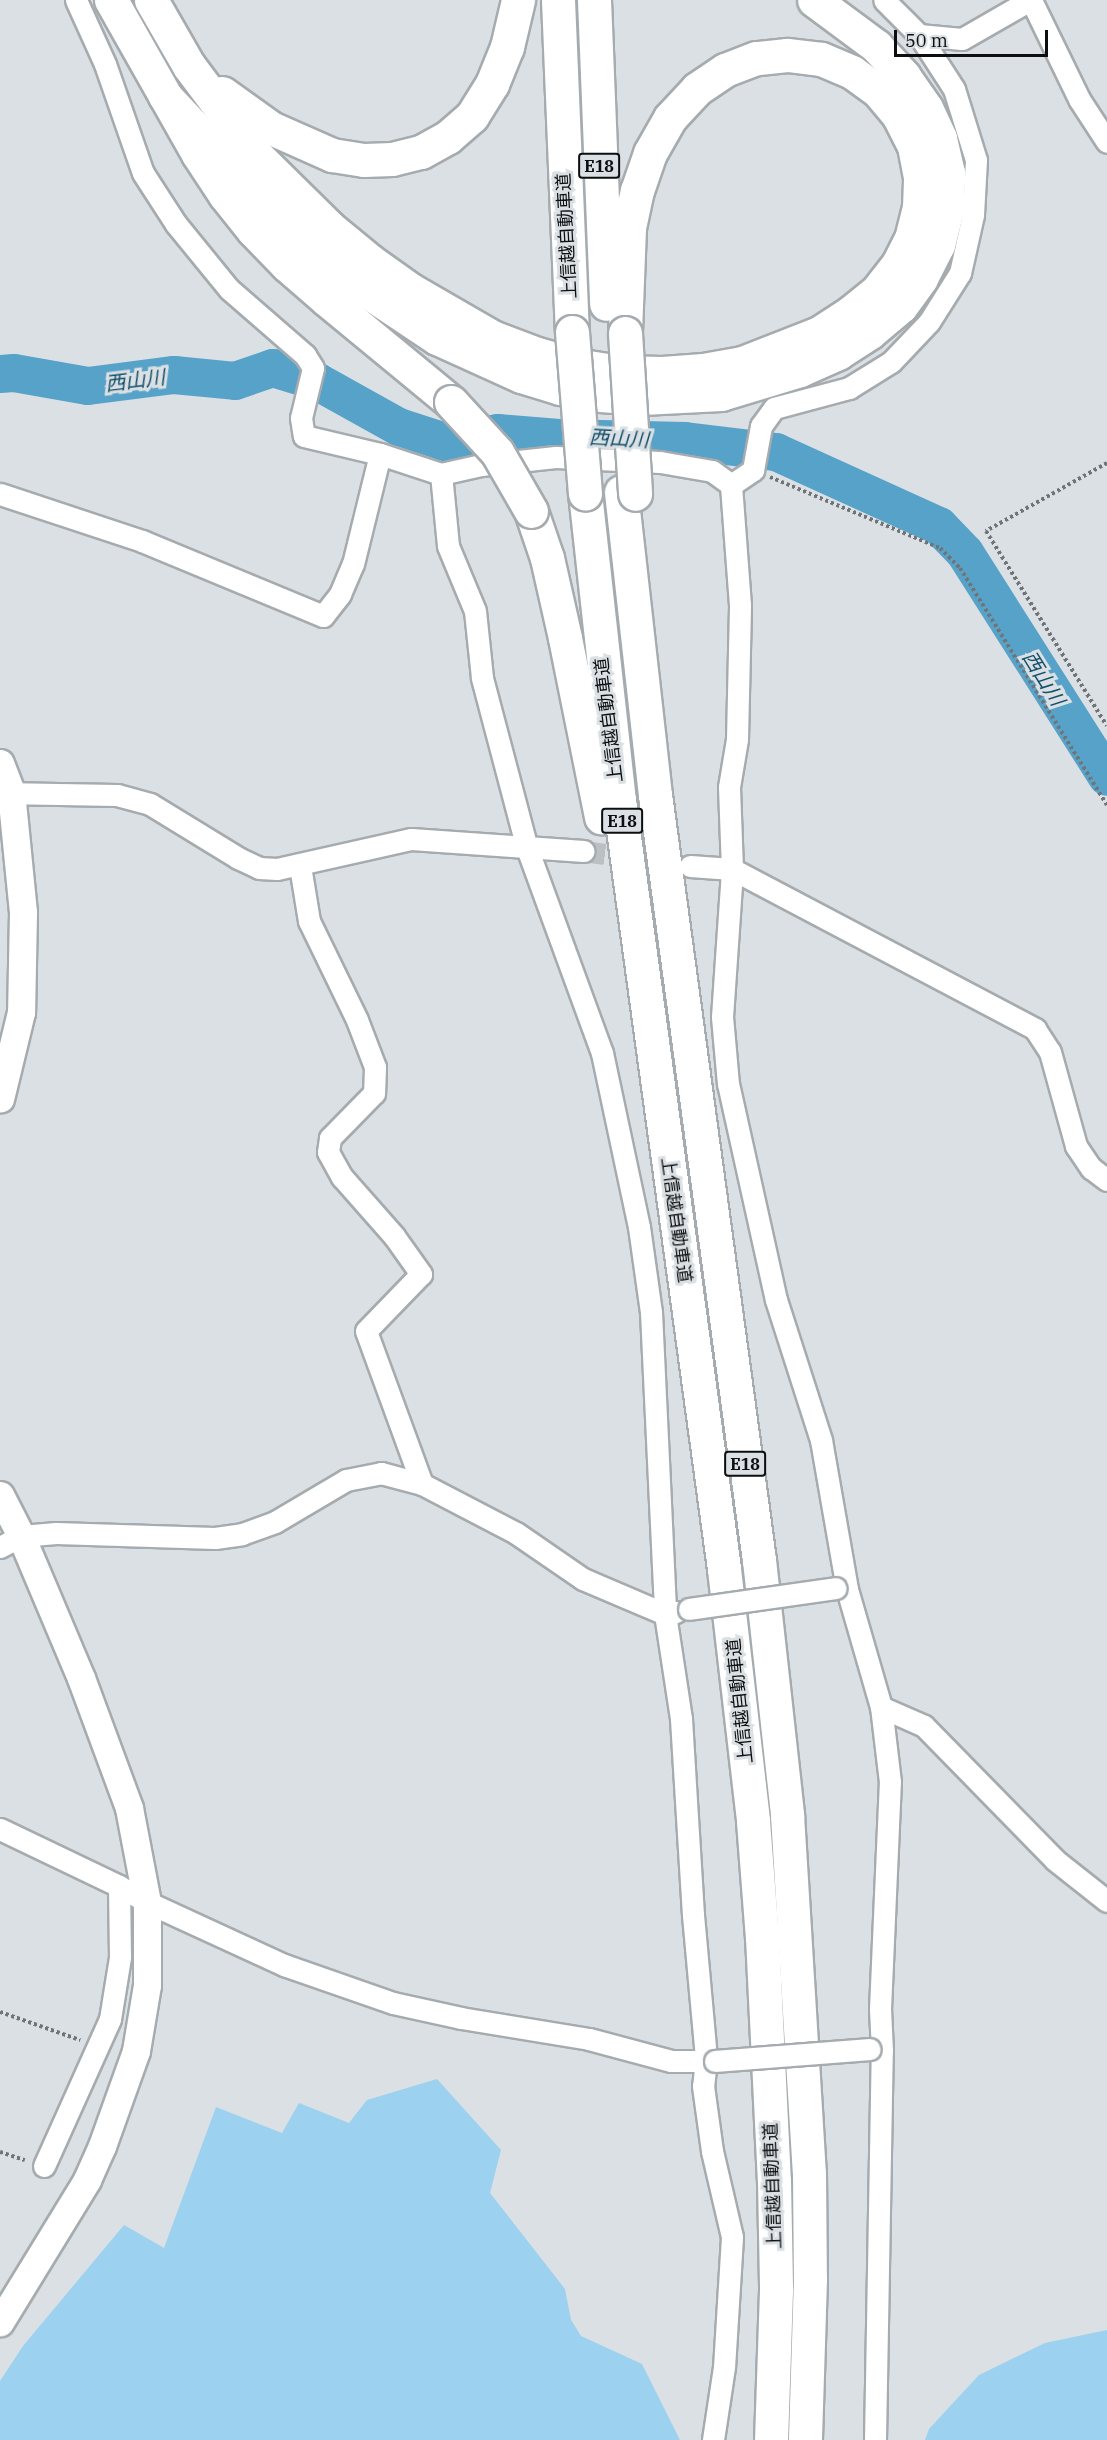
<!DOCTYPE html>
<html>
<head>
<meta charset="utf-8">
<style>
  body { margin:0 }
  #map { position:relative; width:1107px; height:2440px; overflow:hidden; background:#dae0e3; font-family:"IBM Plex Serif","Noto Sans JP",serif }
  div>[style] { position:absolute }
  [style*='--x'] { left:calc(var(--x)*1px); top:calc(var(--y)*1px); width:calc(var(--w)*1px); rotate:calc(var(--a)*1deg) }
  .green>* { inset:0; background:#9cd1ef }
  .river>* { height:38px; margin:-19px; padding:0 19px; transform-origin:19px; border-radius:19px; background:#57a2c9 }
  .minor-tunnel>* { height:21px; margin-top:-10.5px; transform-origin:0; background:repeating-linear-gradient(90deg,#bbc0c3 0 21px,transparent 0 31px) }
  .path>* { height:4px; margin-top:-2px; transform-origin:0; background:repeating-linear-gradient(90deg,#707476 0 3px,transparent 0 6px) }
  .roads { filter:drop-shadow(2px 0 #a5abae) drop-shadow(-2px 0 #a5abae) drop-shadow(0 2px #a5abae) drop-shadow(0 -2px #a5abae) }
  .minor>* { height:21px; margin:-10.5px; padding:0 10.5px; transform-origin:10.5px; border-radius:10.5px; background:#fff }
  .tertiary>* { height:27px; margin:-13.5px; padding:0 13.5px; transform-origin:13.5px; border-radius:13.5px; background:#fff }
  .motorway>* { height:33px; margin:-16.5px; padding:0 16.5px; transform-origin:16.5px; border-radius:16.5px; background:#fff }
  .bridges { filter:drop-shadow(2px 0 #a5abae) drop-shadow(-2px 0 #a5abae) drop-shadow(0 2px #a5abae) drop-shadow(0 -2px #a5abae) }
  .minor-bridge>* { height:21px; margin:-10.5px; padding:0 10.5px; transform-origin:10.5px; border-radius:10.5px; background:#fff }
  .motorway-bridge>* { height:33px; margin:-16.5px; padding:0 16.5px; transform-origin:16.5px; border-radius:16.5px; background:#fff }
  span { translate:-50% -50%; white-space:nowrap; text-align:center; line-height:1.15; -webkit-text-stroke:6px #dae0e3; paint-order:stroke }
  .shield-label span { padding:2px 4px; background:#dae0e3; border:2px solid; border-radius:4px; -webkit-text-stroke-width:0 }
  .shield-label { font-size:16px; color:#0c0e0f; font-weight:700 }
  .street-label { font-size:18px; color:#0c0e0f }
  .water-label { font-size:20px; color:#134f6b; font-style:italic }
  .scale { position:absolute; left:894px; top:30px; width:154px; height:27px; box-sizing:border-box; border:3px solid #0c0e0f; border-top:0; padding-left:8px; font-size:18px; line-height:21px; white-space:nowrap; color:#0c0e0f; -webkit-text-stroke:4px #dae0e3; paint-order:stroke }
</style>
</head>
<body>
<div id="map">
  <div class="green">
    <div style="clip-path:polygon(437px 2079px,501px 2150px,490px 2193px,565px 2289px,571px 2320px,581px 2336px,642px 2364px,680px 2440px,0 2440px,0 2381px,23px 2346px,124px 2225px,164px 2248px,216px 2107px,282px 2133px,299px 2103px,349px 2123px,367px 2100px)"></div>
    <div style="clip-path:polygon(1107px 2330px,1107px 2440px,925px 2440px,929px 2429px,979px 2375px,1045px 2343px)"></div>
  </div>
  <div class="river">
    <div style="--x:0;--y:374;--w:14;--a:-4"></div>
    <div style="--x:14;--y:373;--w:75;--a:10"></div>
    <div style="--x:88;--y:386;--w:87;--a:-7.3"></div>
    <div style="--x:174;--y:375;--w:61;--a:5.6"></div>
    <div style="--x:235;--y:381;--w:40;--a:-18.9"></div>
    <div style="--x:273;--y:368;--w:47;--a:17.3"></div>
    <div style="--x:318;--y:382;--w:93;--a:29.1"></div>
    <div style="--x:399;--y:427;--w:48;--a:18.1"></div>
    <div style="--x:445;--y:442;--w:54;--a:-9.6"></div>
    <div style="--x:498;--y:433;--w:61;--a:4.7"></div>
    <div style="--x:559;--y:438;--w:126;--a:1.4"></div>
    <div style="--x:685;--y:441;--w:92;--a:6.9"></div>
    <div style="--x:776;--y:452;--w:179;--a:24.4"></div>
    <div style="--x:939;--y:526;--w:37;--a:46"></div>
    <div style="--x:965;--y:553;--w:265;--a:57.6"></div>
  </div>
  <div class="minor-tunnel">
    <div style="--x:584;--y:851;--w:92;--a:8.1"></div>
  </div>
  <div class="path">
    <div style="--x:1107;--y:463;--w:139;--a:150.7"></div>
    <div style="--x:986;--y:531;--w:229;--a:58.2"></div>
    <div style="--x:770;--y:477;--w:184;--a:22.7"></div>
    <div style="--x:940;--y:548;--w:28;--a:45"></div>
    <div style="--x:960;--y:568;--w:279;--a:58.2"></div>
    <div style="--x:0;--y:2012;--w:85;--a:19.3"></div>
    <div style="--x:0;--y:2152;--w:26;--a:18"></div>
  </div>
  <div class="roads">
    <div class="minor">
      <div style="--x:76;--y:0;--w:70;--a:65.6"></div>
      <div style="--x:105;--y:64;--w:115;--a:70.8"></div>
      <div style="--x:143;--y:173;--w:61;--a:57.1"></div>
      <div style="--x:176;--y:224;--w:84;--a:50.8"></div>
      <div style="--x:229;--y:289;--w:101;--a:41"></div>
      <div style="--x:305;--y:355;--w:15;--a:58"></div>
      <div style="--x:313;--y:368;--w:51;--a:103.5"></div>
      <div style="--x:301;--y:418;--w:18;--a:81"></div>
      <div style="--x:304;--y:436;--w:78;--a:13.3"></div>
      <div style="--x:380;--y:454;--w:64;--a:18.2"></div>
      <div style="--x:441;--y:474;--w:72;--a:84.4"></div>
      <div style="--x:448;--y:546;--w:70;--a:67.4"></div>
      <div style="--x:475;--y:611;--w:67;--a:84"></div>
      <div style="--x:482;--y:678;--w:176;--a:75.2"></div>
      <div style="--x:527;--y:848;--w:218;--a:69.9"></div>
      <div style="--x:602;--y:1053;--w:178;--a:78"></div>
      <div style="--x:639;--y:1227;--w:86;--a:82"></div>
      <div style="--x:651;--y:1312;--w:302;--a:87.3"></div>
      <div style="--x:665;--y:1614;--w:106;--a:81.3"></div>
      <div style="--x:681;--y:1719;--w:196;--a:86.5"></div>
      <div style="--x:693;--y:1915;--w:145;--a:84.8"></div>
      <div style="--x:706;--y:2059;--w:27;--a:96"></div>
      <div style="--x:703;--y:2086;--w:66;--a:82.1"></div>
      <div style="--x:712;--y:2151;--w:88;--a:76.9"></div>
      <div style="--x:732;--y:2237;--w:130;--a:93.5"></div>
      <div style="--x:724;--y:2367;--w:74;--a:98.6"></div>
      <div style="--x:1031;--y:0;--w:110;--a:64.1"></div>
      <div style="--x:1079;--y:99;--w:51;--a:56.9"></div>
      <div style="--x:919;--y:35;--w:43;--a:5.3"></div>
      <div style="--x:962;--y:39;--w:78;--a:-29.8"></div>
      <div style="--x:441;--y:474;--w:41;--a:-12.7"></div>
      <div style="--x:481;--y:465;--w:75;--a:-6.1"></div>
      <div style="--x:556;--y:457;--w:104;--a:2.8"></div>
      <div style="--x:660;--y:462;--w:53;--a:9.8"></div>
      <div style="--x:712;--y:471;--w:24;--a:36"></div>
      <div style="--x:0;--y:494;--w:150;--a:18.3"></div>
      <div style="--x:142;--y:541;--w:196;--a:22.5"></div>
      <div style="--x:323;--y:616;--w:28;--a:-52"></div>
      <div style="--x:340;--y:594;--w:33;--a:-67"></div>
      <div style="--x:353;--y:564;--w:113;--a:-76.2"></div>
      <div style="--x:0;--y:793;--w:117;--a:1"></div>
      <div style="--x:117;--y:795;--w:34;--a:15"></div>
      <div style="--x:150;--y:804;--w:103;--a:31.5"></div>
      <div style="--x:238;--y:858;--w:23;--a:25"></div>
      <div style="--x:259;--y:868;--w:18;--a:3"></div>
      <div style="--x:277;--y:869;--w:137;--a:-12.6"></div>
      <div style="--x:411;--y:839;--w:173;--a:4"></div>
      <div style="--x:300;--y:866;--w:56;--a:80.7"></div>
      <div style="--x:309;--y:921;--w:110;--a:64.1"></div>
      <div style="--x:357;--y:1020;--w:50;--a:69"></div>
      <div style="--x:375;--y:1067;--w:26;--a:92"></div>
      <div style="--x:374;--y:1093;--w:63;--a:134.4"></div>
      <div style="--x:330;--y:1138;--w:14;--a:98"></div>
      <div style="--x:328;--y:1152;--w:29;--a:61"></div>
      <div style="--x:342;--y:1177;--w:79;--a:48.6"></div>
      <div style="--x:394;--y:1236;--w:47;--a:54.6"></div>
      <div style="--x:421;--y:1274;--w:79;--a:134"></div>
      <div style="--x:366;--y:1331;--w:163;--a:69.9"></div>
      <div style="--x:690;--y:866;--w:42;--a:4.1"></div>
      <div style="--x:732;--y:869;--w:343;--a:27.8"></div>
      <div style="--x:1035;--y:1029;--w:27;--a:57"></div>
      <div style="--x:1050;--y:1052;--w:98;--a:74.5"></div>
      <div style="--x:1076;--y:1146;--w:27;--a:56"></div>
      <div style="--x:1091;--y:1168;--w:20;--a:37"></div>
      <div style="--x:0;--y:1547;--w:24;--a:-28"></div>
      <div style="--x:21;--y:1536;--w:35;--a:-5"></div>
      <div style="--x:56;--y:1533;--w:159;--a:1.8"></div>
      <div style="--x:215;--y:1538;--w:27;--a:-8"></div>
      <div style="--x:242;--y:1534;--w:35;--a:-20"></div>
      <div style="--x:275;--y:1522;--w:82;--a:-30.6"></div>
      <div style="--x:346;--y:1480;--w:36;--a:-11"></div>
      <div style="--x:381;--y:1473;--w:42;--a:15"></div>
      <div style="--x:422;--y:1484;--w:106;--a:27.5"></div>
      <div style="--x:516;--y:1533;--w:81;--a:34.5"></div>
      <div style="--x:583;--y:1579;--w:89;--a:23.1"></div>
      <div style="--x:665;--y:1614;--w:11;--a:-10"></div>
      <div style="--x:881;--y:1707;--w:47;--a:23.8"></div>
      <div style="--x:924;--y:1726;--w:187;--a:45.6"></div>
      <div style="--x:1055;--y:1860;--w:66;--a:38.3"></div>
      <div style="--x:0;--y:1829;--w:132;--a:25.6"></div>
      <div style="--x:119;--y:1886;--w:32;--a:30"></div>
      <div style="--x:147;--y:1902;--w:151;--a:24.7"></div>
      <div style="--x:284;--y:1965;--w:115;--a:19.2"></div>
      <div style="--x:393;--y:2003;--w:70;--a:12.4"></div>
      <div style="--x:461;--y:2018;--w:130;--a:9.3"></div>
      <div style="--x:589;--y:2039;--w:85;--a:15"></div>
      <div style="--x:671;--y:2061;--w:44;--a:0"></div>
      <div style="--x:44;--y:2166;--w:161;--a:-65.8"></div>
      <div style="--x:110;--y:2019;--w:63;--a:-80.8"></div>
      <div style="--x:120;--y:1957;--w:71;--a:-90.8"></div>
      <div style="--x:875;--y:2440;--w:389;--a:-89"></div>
      <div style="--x:882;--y:2051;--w:42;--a:-92.7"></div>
      <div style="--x:880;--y:2009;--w:227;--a:-87.5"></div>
      <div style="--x:890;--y:1782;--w:76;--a:-96.8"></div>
      <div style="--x:881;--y:1707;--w:123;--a:-106.1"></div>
      <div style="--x:847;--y:1589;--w:151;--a:-99.9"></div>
      <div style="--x:821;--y:1440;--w:147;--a:-107.8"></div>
      <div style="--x:776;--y:1300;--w:221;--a:-102.5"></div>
      <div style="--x:728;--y:1084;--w:67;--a:-95.1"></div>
      <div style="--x:722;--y:1017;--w:148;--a:-86.1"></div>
      <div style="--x:732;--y:869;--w:82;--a:-92.1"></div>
      <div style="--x:729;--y:787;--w:49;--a:-80.5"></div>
      <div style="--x:737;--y:739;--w:134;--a:-88.7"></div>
      <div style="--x:740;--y:605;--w:120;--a:-94.3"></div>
      <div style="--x:731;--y:485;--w:27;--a:-34"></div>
      <div style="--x:753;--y:470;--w:45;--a:-79.7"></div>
      <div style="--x:761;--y:426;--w:22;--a:-54"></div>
      <div style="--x:774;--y:408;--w:78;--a:-14.9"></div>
      <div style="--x:849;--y:388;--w:49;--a:-31.8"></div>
      <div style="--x:891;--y:362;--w:55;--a:-46.5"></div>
      <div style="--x:929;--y:322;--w:58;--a:-57.7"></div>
      <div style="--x:960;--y:273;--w:59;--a:-77.4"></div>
      <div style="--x:973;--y:215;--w:55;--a:-86.9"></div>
      <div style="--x:976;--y:160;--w:74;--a:-107.2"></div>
      <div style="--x:954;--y:89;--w:64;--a:-122.9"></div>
      <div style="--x:919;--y:35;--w:49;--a:-135"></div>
    </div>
    <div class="tertiary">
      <div style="--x:0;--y:763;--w:31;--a:69"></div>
      <div style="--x:11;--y:792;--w:121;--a:84.3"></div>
      <div style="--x:23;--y:912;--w:100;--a:91.1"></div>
      <div style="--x:21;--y:1012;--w:89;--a:103.6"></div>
      <div style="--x:0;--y:1495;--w:46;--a:62.9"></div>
      <div style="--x:21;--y:1536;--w:154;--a:67.1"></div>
      <div style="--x:81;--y:1678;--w:139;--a:69.7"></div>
      <div style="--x:129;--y:1808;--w:96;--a:79.2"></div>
      <div style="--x:147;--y:1902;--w:83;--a:90"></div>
      <div style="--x:147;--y:1985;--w:67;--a:99.5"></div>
      <div style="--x:136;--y:2051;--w:101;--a:109.7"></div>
      <div style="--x:102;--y:2146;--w:37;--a:114"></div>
      <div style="--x:87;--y:2180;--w:167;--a:121.5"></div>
    </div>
    <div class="motorway">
      <div style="--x:111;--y:0;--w:177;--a:60.5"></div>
      <div style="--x:198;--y:154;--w:49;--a:56.6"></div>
      <div style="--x:225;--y:195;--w:45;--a:51.3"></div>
      <div style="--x:253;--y:230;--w:49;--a:45.8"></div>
      <div style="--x:287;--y:265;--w:52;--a:41.1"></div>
      <div style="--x:326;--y:299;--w:162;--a:39.5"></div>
      <div style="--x:151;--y:0;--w:76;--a:60.1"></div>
      <div style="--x:189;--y:66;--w:110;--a:53.1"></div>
      <div style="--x:255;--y:154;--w:105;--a:44.6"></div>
      <div style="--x:330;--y:228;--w:52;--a:39.5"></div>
      <div style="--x:370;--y:261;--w:50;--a:35.3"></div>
      <div style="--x:411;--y:290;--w:94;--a:30.1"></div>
      <div style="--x:492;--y:337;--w:48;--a:20.7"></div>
      <div style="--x:537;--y:354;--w:47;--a:14.9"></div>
      <div style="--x:582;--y:366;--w:37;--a:9"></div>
      <div style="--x:619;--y:372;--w:43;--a:1.3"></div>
      <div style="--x:662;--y:373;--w:41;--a:-4.2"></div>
      <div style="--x:703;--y:370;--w:40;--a:-10"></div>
      <div style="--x:742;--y:363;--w:83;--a:-21.3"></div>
      <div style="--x:819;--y:333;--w:38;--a:-33"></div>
      <div style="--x:851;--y:312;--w:33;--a:-39"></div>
      <div style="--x:877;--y:291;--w:34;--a:-52"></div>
      <div style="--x:898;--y:264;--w:28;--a:-63"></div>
      <div style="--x:911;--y:239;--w:32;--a:-76"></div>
      <div style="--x:919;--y:208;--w:31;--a:-88"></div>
      <div style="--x:920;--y:177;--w:32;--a:-101"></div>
      <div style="--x:914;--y:146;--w:34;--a:-117"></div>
      <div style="--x:899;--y:116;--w:33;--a:-130"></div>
      <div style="--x:878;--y:91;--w:32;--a:-144"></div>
      <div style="--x:852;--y:72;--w:34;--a:-157"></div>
      <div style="--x:821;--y:59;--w:34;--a:-173"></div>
      <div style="--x:787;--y:55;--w:31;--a:174"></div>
      <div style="--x:756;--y:58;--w:33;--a:159"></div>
      <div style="--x:725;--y:70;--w:34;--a:146"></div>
      <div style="--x:697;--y:89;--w:40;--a:133"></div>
      <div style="--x:670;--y:118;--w:40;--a:119.7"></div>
      <div style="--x:650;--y:153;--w:39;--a:109"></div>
      <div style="--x:637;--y:190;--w:39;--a:102"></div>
      <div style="--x:629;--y:228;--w:105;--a:92.2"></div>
      <div style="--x:558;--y:0;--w:332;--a:87.6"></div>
      <div style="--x:594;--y:0;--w:304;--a:87.7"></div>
      <div style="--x:222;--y:93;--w:60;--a:35.5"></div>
      <div style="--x:271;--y:128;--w:67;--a:23.9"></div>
      <div style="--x:332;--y:155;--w:32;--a:9"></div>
      <div style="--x:364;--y:160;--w:28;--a:-2"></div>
      <div style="--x:392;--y:159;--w:30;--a:-14"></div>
      <div style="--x:421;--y:152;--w:31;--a:-29"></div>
      <div style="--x:448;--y:137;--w:32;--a:-41"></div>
      <div style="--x:472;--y:116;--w:38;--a:-58"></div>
      <div style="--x:492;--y:84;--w:40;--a:-68"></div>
      <div style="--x:507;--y:47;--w:48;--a:-76.8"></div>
      <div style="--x:165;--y:96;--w:107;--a:46.9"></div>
      <div style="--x:238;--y:174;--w:109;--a:44.3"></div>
      <div style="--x:316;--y:250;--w:56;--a:39.9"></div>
      <div style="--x:359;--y:286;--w:94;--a:33.7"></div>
      <div style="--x:437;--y:338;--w:92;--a:24.3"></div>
      <div style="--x:521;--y:376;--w:41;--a:17.1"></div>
      <div style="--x:560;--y:388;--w:41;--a:9.9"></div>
      <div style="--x:600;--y:395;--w:42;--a:4.1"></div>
      <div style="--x:642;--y:398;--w:79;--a:-2.9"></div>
      <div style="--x:721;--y:394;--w:83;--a:-16.9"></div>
      <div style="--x:800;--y:370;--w:42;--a:-24.1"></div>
      <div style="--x:838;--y:353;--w:38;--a:-33"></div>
      <div style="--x:870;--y:332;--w:40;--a:-40"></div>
      <div style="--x:901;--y:306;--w:34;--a:-54"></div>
      <div style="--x:921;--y:278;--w:37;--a:-63"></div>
      <div style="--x:938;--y:245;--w:36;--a:-76"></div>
      <div style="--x:947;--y:210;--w:37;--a:-88"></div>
      <div style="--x:948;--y:173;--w:36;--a:-103"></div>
      <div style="--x:940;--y:138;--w:33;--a:-115"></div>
      <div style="--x:926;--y:108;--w:39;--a:-125"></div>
      <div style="--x:904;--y:76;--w:41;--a:-133"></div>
      <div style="--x:876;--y:46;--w:77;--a:-143.4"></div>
      <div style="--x:621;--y:492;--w:305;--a:83.6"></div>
      <div style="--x:655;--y:795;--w:772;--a:82.26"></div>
      <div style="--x:759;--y:1560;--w:257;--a:83.7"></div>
      <div style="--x:787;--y:1815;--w:359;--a:86.5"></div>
      <div style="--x:809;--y:2173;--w:106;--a:89.5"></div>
      <div style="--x:810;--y:2279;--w:161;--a:91.8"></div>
      <div style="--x:585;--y:493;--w:309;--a:83.7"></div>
      <div style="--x:619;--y:800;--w:776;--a:82.22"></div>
      <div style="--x:724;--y:1569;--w:254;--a:83.4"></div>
      <div style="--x:753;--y:1821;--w:116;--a:85.6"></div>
      <div style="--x:762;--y:1937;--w:244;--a:87.2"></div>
      <div style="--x:774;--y:2181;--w:109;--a:88.9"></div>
      <div style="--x:776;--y:2290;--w:150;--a:91.9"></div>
      <div style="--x:531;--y:511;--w:50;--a:71.2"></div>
      <div style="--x:547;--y:558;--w:82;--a:77.3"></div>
      <div style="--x:565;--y:638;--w:183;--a:78.6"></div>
    </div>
  </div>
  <div class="bridges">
    <div class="minor-bridge">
      <div style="--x:689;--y:1609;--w:148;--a:-8.1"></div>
      <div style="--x:715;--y:2061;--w:155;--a:-4.4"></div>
    </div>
    <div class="motorway-bridge">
      <div style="--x:572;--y:332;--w:162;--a:85.4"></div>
      <div style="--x:625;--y:333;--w:161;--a:86.4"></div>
      <div style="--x:451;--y:402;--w:68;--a:47.4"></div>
      <div style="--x:497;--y:452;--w:68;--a:60"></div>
    </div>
  </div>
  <div class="shield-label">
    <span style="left:599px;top:166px">E18</span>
    <span style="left:622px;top:821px">E18</span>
    <span style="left:745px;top:1464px">E18</span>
  </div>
  <div class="street-label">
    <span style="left:567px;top:236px;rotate:-93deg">上信越自動車道</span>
    <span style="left:609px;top:720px;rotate:-97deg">上信越自動車道</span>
    <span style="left:676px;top:1220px;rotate:82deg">上信越自動車道</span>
    <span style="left:740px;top:1701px;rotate:-96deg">上信越自動車道</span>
    <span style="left:773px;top:2186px;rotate:-92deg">上信越自動車道</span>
  </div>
  <div class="water-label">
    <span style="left:135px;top:380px;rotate:-7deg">西山川</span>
    <span style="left:619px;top:438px;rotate:3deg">西山川</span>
    <span style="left:1044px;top:678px;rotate:58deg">西山川</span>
  </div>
  <div class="scale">50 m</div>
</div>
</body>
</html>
